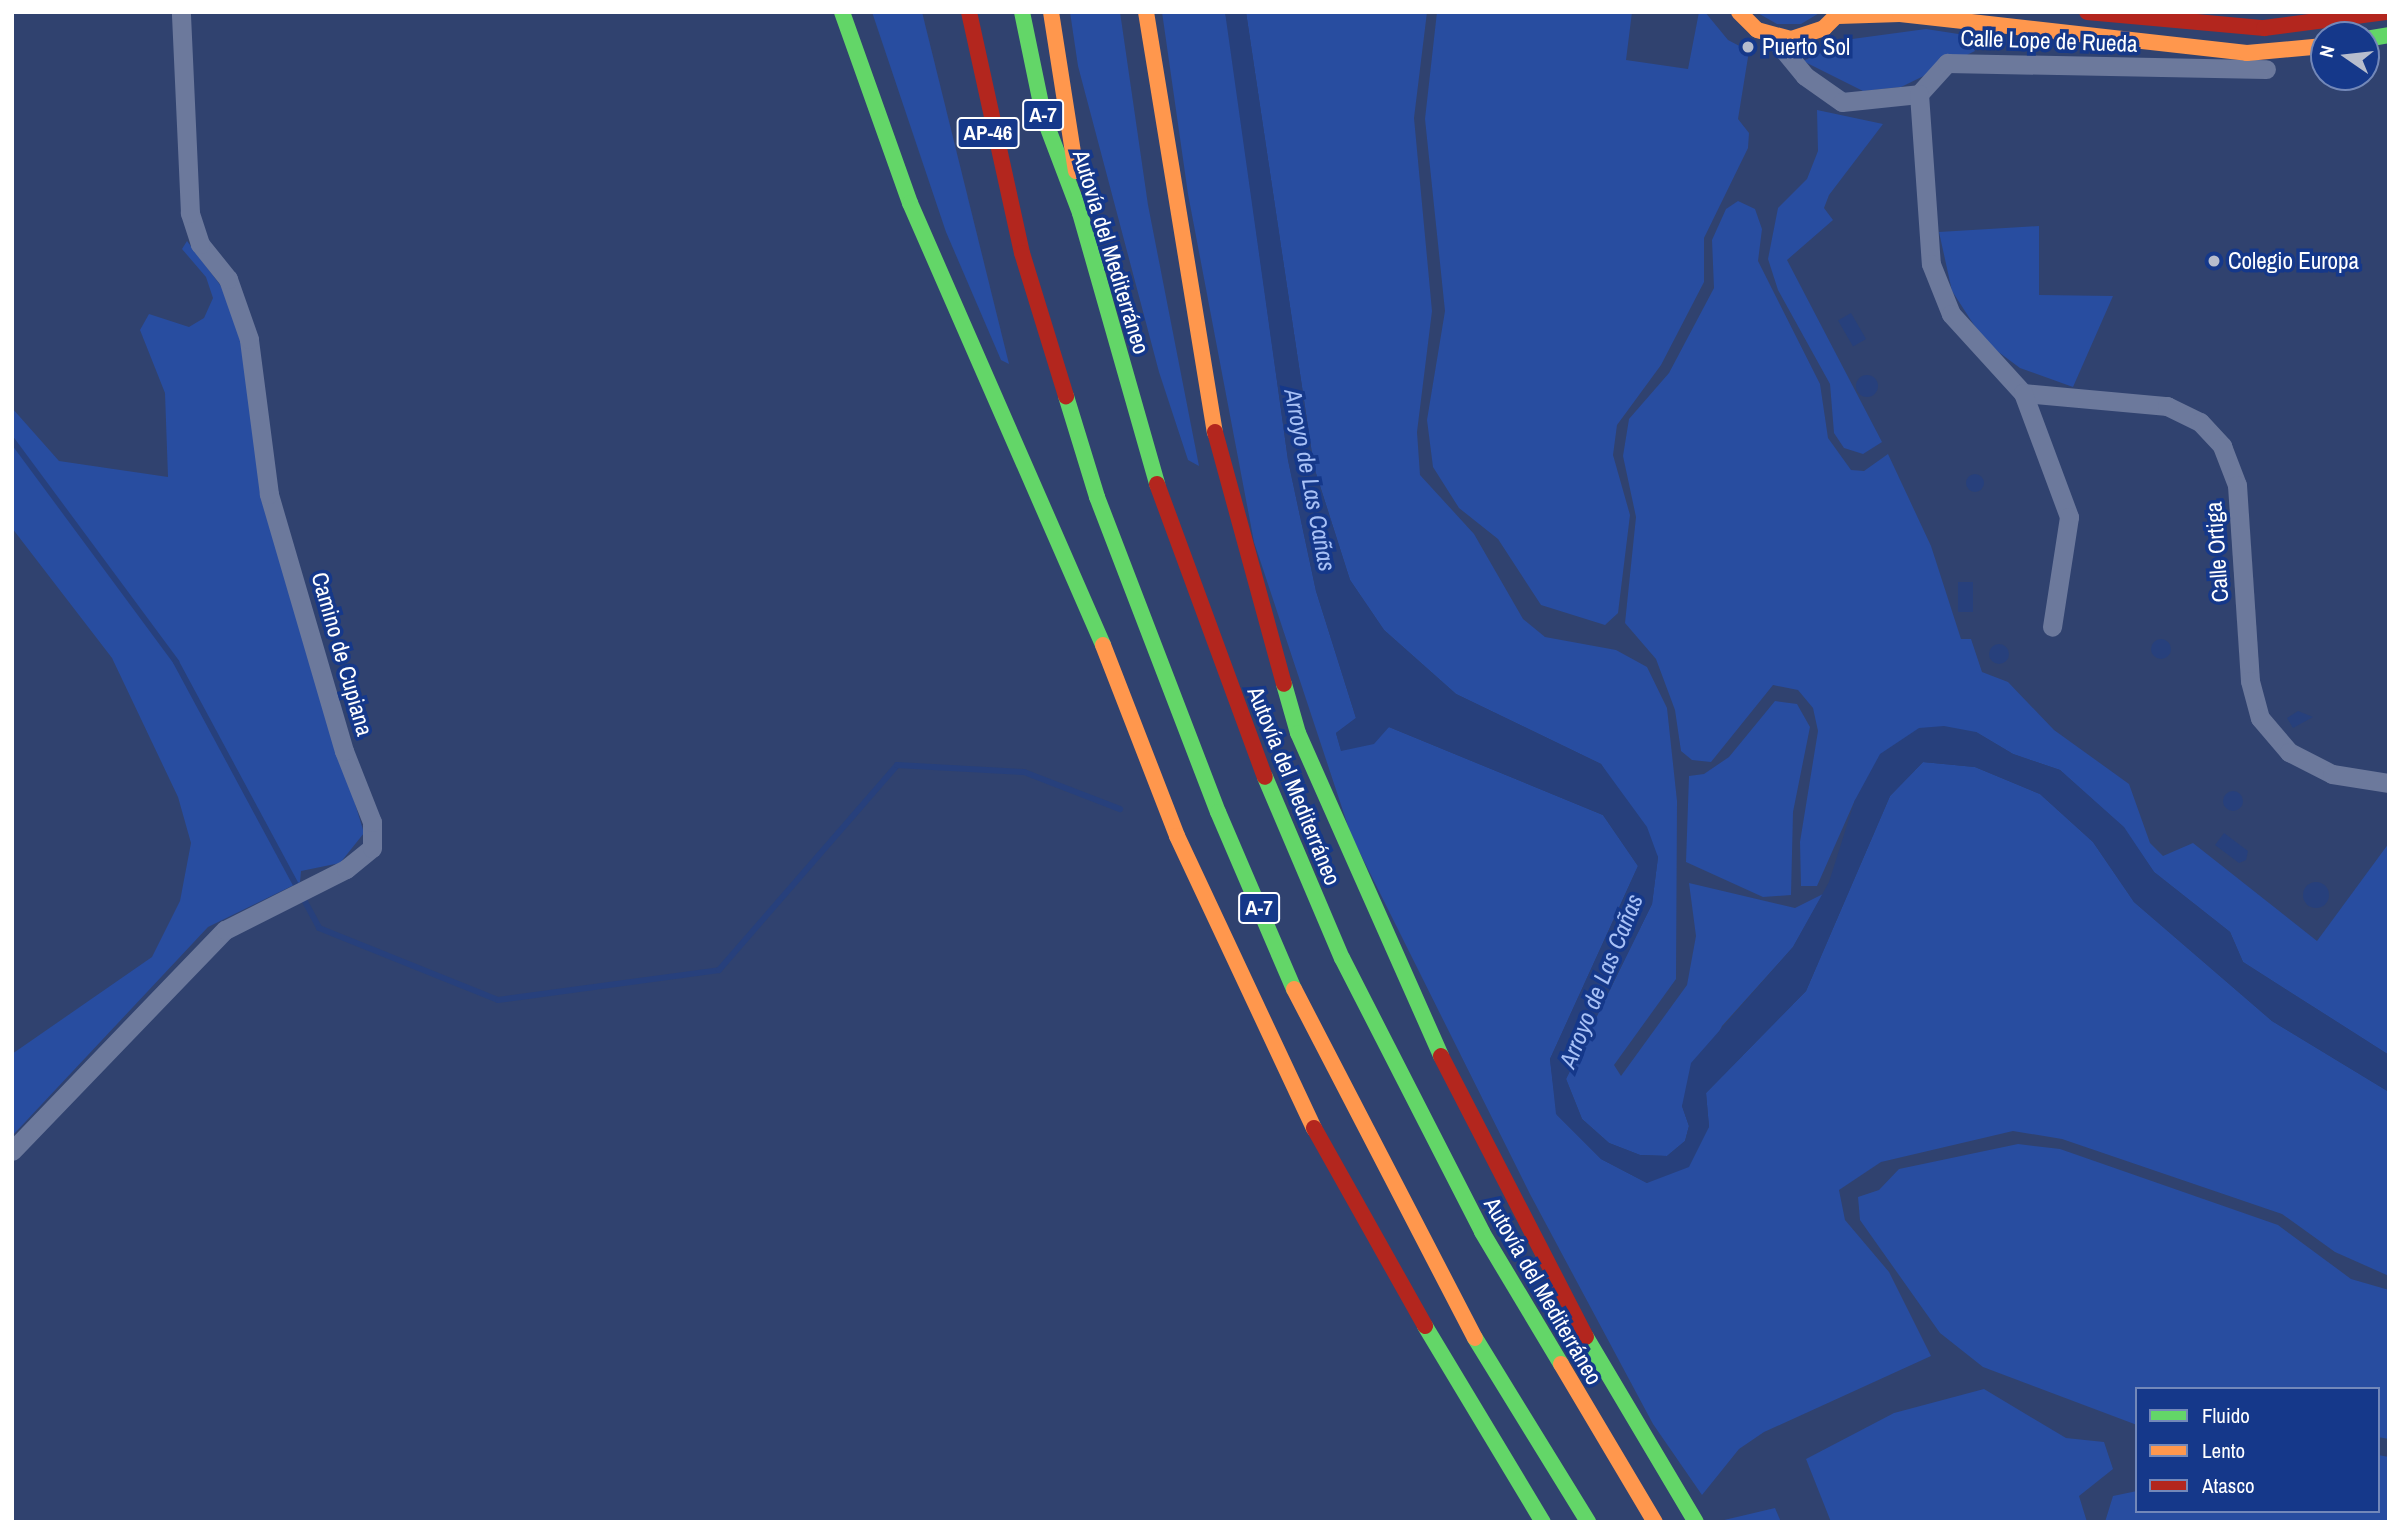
<!DOCTYPE html>
<html>
<head>
<meta charset="utf-8">
<style>
  body { margin:0 }
  #map { position:relative; width:2401px; height:1534px; overflow:hidden; background:#30426f; font-family:"Archivo Narrow",sans-serif }
  div>[style] { position:absolute }
  [style*='--x'] { left:calc(var(--x)*1px); top:calc(var(--y)*1px); width:calc(var(--w)*1px); rotate:calc(var(--a)*1deg) }
  .green>* { inset:0; background:#284da0 }
  .water>* { inset:0; background:#27407c; transform-origin:0 0 }
  .round { border-radius:50% }
  .stream>* { height:6px; margin:-3px; padding:0 3px; transform-origin:3px; border-radius:3px; background:#27407c }
  .street>* { height:19px; margin:-9.5px; padding:0 9.5px; transform-origin:9.5px; border-radius:9.5px; background:#6c799c }
  .fast>* { height:16px; margin:-8px; padding:0 8px; transform-origin:8px; border-radius:8px; background:#63d668 }
  .slow>* { height:16px; margin:-8px; padding:0 8px; transform-origin:8px; border-radius:8px; background:#ff974d }
  .jam>* { height:16px; margin:-8px; padding:0 8px; transform-origin:8px; border-radius:8px; background:#b3261e }
  .dots>* { width:19px; height:19px; translate:-50% -50%; box-sizing:border-box; border:4px solid #15388a; border-radius:50% }
  span { translate:-50% -50%; white-space:nowrap; text-align:center; line-height:1.15; -webkit-text-stroke:7px #15388a; paint-order:stroke }
  .shield-label span { padding:2px 5px; background:#15388a; border:2px solid; border-radius:5px; -webkit-text-stroke-width:0 }
  .shield-label { font-size:21px; color:#fff; font-weight:700 }
  .street-label { font-size:23px; color:#fff }
  .poi-label { font-size:23px; color:#fff }
  .left { translate:0 -50%; text-align:left }
  .water-label { font-size:24px; color:#a8c1f6; font-style:italic }
  .frame { position:absolute; inset:0; border:14px solid #fff; pointer-events:none }
  .legend { position:absolute; left:2135px; top:1387px; width:245px; height:126px; box-sizing:border-box; background:#15388a; border:2px solid #7388b9; margin:0; padding:9px 12px; list-style:none; font-size:21px; color:#fff }
  .legend li { display:flex; align-items:center; gap:14px; height:35px }
  .legend b { width:35px; border:2px solid #7388b9 }
  .north { position:absolute; left:2310px; top:21px; width:70px; height:70px; box-sizing:border-box; background:#15388a; border:2px solid #7388b9; border-radius:50%; rotate:284deg; font-size:19px; font-weight:700; line-height:28px; text-align:center; color:#fff }
  .north::after { content:''; display:block; margin:auto; width:24px; height:32px; background:#b7bdcd; clip-path:polygon(50% 0,100% 100%,50% 72%,0 100%) }
</style>
</head>
<body>
<div id="map">
  <div class="green">
    <div style="clip-path:polygon(872px 12px,922px 12px,1009px 364px,1001px 360px,946px 232px)"></div>
    <div style="clip-path:polygon(1070px 12px,1120px 12px,1148px 205px,1199px 466px,1188px 460px,1159px 372px,1078px 66px)"></div>
    <div style="clip-path:polygon(1162px 12px,1225px 12px,1228px 26px,1288px 460px,1316px 591px,1356px 718px,1336px 733px,1341px 750px,1389px 727px,1603px 815px,1638px 866px,1550px 1059px,1557px 1115px,1601px 1159px,1647px 1183px,1709px 1127px,1706px 1093px,1806px 991px,1890px 796px,1923px 762px,1975px 767px,2040px 794px,2093px 842px,2134px 902px,2272px 1021px,2389px 1092px,2389px 1276px,2335px 1252px,2282px 1214px,2062px 1139px,2013px 1131px,1881px 1162px,1839px 1190px,1845px 1220px,1889px 1272px,1931px 1356px,1764px 1432px,1739px 1449px,1702px 1495px,1653px 1424px,1531px 1196px,1351px 835px,1254px 542px,1188px 194px)"></div>
    <div style="clip-path:polygon(1246px 12px,1427px 12px,1414px 118px,1432px 311px,1417px 432px,1420px 475px,1474px 534px,1523px 619px,1545px 637px,1616px 650px,1647px 667px,1667px 708px,1677px 801px,1676px 979px,1614px 1065px,1621px 1076px,1687px 985px,1696px 936px,1689px 883px,1795px 908px,1823px 894px,1793px 947px,1722px 1026px,1682px 1106px,1689px 1126px,1685px 1141px,1667px 1156px,1640px 1155px,1609px 1143px,1582px 1119px,1566px 1079px,1652px 904px,1658px 857px,1601px 764px,1456px 694px,1384px 630px,1350px 580px,1314px 467px)"></div>
    <div style="clip-path:polygon(1437px 12px,1632px 12px,1626px 60px,1688px 69px,1699px 12px,1705px 12px,1728px 40px,1749px 51px,1738px 119px,1749px 133px,1748px 148px,1704px 238px,1704px 282px,1661px 365px,1617px 425px,1613px 455px,1630px 515px,1618px 613px,1605px 625px,1541px 605px,1498px 539px,1459px 508px,1433px 467px,1427px 420px,1445px 311px,1425px 119px)"></div>
    <div style="clip-path:polygon(1756px 12px,1821px 12px,1801px 24px,1777px 24px)"></div>
    <div style="clip-path:polygon(1926px 29px,1965px 35px,1975px 51px,1901px 87px,1863px 91px,1803px 61px,1852px 39px)"></div>
    <div style="clip-path:polygon(1817px 110px,1883px 124px,1829px 195px,1824px 208px,1833px 220px,1787px 260px,1882px 442px,1863px 454px,1844px 448px,1834px 433px,1830px 384px,1778px 290px,1768px 259px,1778px 208px,1807px 179px,1818px 151px)"></div>
    <div style="clip-path:polygon(1738px 201px,1755px 209px,1762px 229px,1758px 261px,1820px 384px,1828px 438px,1851px 470px,1864px 471px,1888px 454px,1931px 546px,1961px 639px,1971px 639px,1982px 672px,2008px 682px,2054px 730px,2129px 784px,2150px 843px,2163px 856px,2193px 843px,2317px 941px,2389px 843px,2389px 1055px,2243px 962px,2230px 932px,2154px 872px,2123px 827px,2060px 770px,2013px 754px,1976px 732px,1855px 800px,1817px 886px,1801px 886px,1800px 842px,1818px 731px,1813px 708px,1798px 690px,1773px 685px,1711px 762px,1692px 760px,1681px 751px,1675px 710px,1656px 659px,1625px 623px,1636px 517px,1623px 456px,1629px 419px,1669px 373px,1714px 288px,1712px 240px,1726px 209px)"></div>
    <div style="clip-path:polygon(2039px 226px,2039px 295px,2113px 296px,2073px 387px,2020px 368px,1985px 342px,1952px 291px,1939px 232px)"></div>
    <div style="clip-path:polygon(187px 241px,221px 286px,240px 329px,288px 583px,364px 833px,340px 863px,301px 871px,300px 882px,208px 927px,12px 1136px,12px 1054px,152px 957px,180px 901px,191px 843px,178px 797px,112px 658px,12px 528px,12px 408px,59px 461px,168px 477px,165px 393px,140px 330px,149px 314px,189px 327px,204px 318px,213px 298px,206px 277px,182px 249px)"></div>
    <div style="clip-path:polygon(1775px 701px,1797px 704px,1810px 727px,1793px 812px,1791px 895px,1763px 897px,1686px 862px,1689px 776px,1704px 774px,1729px 757px)"></div>
    <div style="clip-path:polygon(2018px 1144px,2060px 1149px,2278px 1225px,2351px 1279px,2389px 1290px,2389px 1439px,2378px 1437px,2378px 1389px,2137px 1389px,2137px 1425px,1983px 1367px,1940px 1333px,1860px 1220px,1858px 1197px,1879px 1190px,1899px 1169px)"></div>
    <div style="clip-path:polygon(1984px 1389px,2066px 1438px,2104px 1442px,2113px 1469px,2079px 1496px,2087px 1522px,1831px 1522px,1806px 1459px,1894px 1413px)"></div>
    <div style="clip-path:polygon(2378px 1455px,2389px 1457px,2389px 1522px,2105px 1522px,2113px 1496px,2137px 1491px,2137px 1511px,2378px 1511px)"></div>
    <div style="clip-path:polygon(1775px 1508px,1781px 1522px,1720px 1521px)"></div>
  </div>
  <div class="water">
    <div style="clip-path:polygon(1225px 12px,1246px 12px,1314px 467px,1350px 580px,1384px 630px,1456px 694px,1601px 764px,1647px 827px,1658px 857px,1652px 904px,1566px 1079px,1582px 1119px,1609px 1143px,1640px 1155px,1667px 1156px,1685px 1141px,1689px 1126px,1682px 1106px,1691px 1063px,1793px 947px,1829px 882px,1855px 800px,1880px 754px,1919px 728px,1944px 726px,1976px 732px,2013px 754px,2060px 770px,2124px 827px,2154px 872px,2230px 932px,2243px 962px,2389px 1055px,2389px 1092px,2272px 1021px,2134px 902px,2093px 842px,2040px 794px,1975px 767px,1923px 762px,1890px 796px,1806px 991px,1706px 1093px,1709px 1127px,1689px 1167px,1647px 1183px,1601px 1159px,1556px 1114px,1550px 1059px,1638px 866px,1603px 815px,1389px 727px,1374px 744px,1341px 751px,1336px 733px,1356px 718px,1316px 591px,1288px 460px)"></div>
    <div style="left:1851px;top:313px;width:30px;height:15px;rotate:60deg"></div>
    <div class="round" style="left:1856px;top:375px;width:22px;height:22px"></div>
    <div class="round" style="left:1966px;top:474px;width:18px;height:18px"></div>
    <div style="left:1973px;top:582px;width:30px;height:15px;rotate:90deg"></div>
    <div class="round" style="left:2151px;top:639px;width:20px;height:20px"></div>
    <div class="round" style="left:1989px;top:644px;width:20px;height:20px"></div>
    <div style="clip-path:polygon(2298px 711px,2313px 717px,2293px 728px,2287px 718px)"></div>
    <div class="round" style="left:2223px;top:791px;width:20px;height:20px"></div>
    <div style="clip-path:polygon(2224px 833px,2248px 851px,2246px 860px,2239px 863px,2215px 845px)"></div>
    <div class="round" style="left:2303px;top:882px;width:26px;height:26px"></div>
  </div>
  <div class="stream">
    <div style="--x:12;--y:440;--w:276;--a:53.5"></div>
    <div style="--x:176;--y:662;--w:302;--a:61.7"></div>
    <div style="--x:319;--y:928;--w:193;--a:21.9"></div>
    <div style="--x:498;--y:1000;--w:223;--a:-7.7"></div>
    <div style="--x:719;--y:970;--w:271;--a:-49"></div>
    <div style="--x:897;--y:765;--w:127;--a:3.2"></div>
    <div style="--x:1024;--y:772;--w:103;--a:21.1"></div>
  </div>
  <div class="street">
    <div style="--x:1773;--y:37;--w:50;--a:50.6"></div>
    <div style="--x:1805;--y:76;--w:45;--a:35.1"></div>
    <div style="--x:1842;--y:102;--w:77;--a:-5.9"></div>
    <div style="--x:1919;--y:94;--w:42;--a:-47.9"></div>
    <div style="--x:1947;--y:63;--w:319;--a:1.1"></div>
    <div style="--x:1919;--y:94;--w:170;--a:86"></div>
    <div style="--x:1931;--y:264;--w:54;--a:68.2"></div>
    <div style="--x:1951;--y:314;--w:107;--a:47.7"></div>
    <div style="--x:2023;--y:393;--w:145;--a:5.2"></div>
    <div style="--x:2167;--y:406;--w:37;--a:26"></div>
    <div style="--x:2200;--y:422;--w:33;--a:47"></div>
    <div style="--x:2222;--y:446;--w:42;--a:69"></div>
    <div style="--x:2237;--y:485;--w:196;--a:86.2"></div>
    <div style="--x:2250;--y:681;--w:38;--a:75"></div>
    <div style="--x:2260;--y:718;--w:45;--a:49.5"></div>
    <div style="--x:2289;--y:752;--w:48;--a:27.1"></div>
    <div style="--x:2332;--y:774;--w:58;--a:9"></div>
    <div style="--x:2023;--y:393;--w:132;--a:69.6"></div>
    <div style="--x:2069;--y:517;--w:111;--a:98.8"></div>
    <div style="--x:12;--y:1151;--w:307;--a:-46.1"></div>
    <div style="--x:225;--y:930;--w:136;--a:-26.8"></div>
    <div style="--x:346;--y:869;--w:33;--a:-39"></div>
    <div style="--x:372;--y:848;--w:26;--a:-90"></div>
    <div style="--x:372;--y:822;--w:76;--a:-111.5"></div>
    <div style="--x:344;--y:751;--w:268;--a:-106.3"></div>
    <div style="--x:269;--y:494;--w:156;--a:-97.4"></div>
    <div style="--x:249;--y:339;--w:64;--a:-109.3"></div>
    <div style="--x:228;--y:279;--w:45;--a:-128.7"></div>
    <div style="--x:200;--y:244;--w:33;--a:-108"></div>
    <div style="--x:190;--y:213;--w:201;--a:-92.6"></div>
  </div>
  <div class="fast">
    <div style="--x:842;--y:12;--w:203;--a:70.4"></div>
    <div style="--x:910;--y:203;--w:482;--a:66.4"></div>
    <div style="--x:1022;--y:12;--w:108;--a:78.3"></div>
    <div style="--x:1044;--y:118;--w:102;--a:69.2"></div>
    <div style="--x:1080;--y:213;--w:282;--a:74.1"></div>
    <div style="--x:2366;--y:39;--w:23;--a:-10"></div>
    <div style="--x:1066;--y:396;--w:106;--a:72.9"></div>
    <div style="--x:1097;--y:497;--w:337;--a:69"></div>
    <div style="--x:1218;--y:812;--w:193;--a:66.8"></div>
    <div style="--x:1284;--y:684;--w:51;--a:74.1"></div>
    <div style="--x:1298;--y:733;--w:353;--a:66.1"></div>
    <div style="--x:1265;--y:777;--w:197;--a:67"></div>
    <div style="--x:1342;--y:958;--w:308;--a:62.9"></div>
    <div style="--x:1482;--y:1232;--w:154;--a:59.1"></div>
    <div style="--x:1425;--y:1326;--w:229;--a:59"></div>
    <div style="--x:1586;--y:1337;--w:215;--a:59.3"></div>
    <div style="--x:1475;--y:1338;--w:216;--a:58.4"></div>
  </div>
  <div class="slow">
    <div style="--x:1051;--y:12;--w:161;--a:81.1"></div>
    <div style="--x:1146;--y:12;--w:426;--a:80.7"></div>
    <div style="--x:1739;--y:12;--w:25;--a:45"></div>
    <div style="--x:1757;--y:30;--w:35;--a:15"></div>
    <div style="--x:1791;--y:39;--w:35;--a:-18"></div>
    <div style="--x:1824;--y:28;--w:23;--a:-45"></div>
    <div style="--x:1838;--y:16;--w:62;--a:-1.8"></div>
    <div style="--x:1900;--y:14;--w:349;--a:6.4"></div>
    <div style="--x:2247;--y:53;--w:77;--a:-5.2"></div>
    <div style="--x:1103;--y:645;--w:205;--a:68.8"></div>
    <div style="--x:1177;--y:836;--w:323;--a:64.9"></div>
    <div style="--x:1294;--y:989;--w:393;--a:62.6"></div>
    <div style="--x:1561;--y:1364;--w:184;--a:59.3"></div>
  </div>
  <div class="jam">
    <div style="--x:969;--y:12;--w:247;--a:77.6"></div>
    <div style="--x:1022;--y:253;--w:150;--a:72.9"></div>
    <div style="--x:2087;--y:12;--w:178;--a:5.2"></div>
    <div style="--x:2264;--y:28;--w:123;--a:-7.5"></div>
    <div style="--x:1215;--y:432;--w:261;--a:74.7"></div>
    <div style="--x:1157;--y:484;--w:312;--a:69.8"></div>
    <div style="--x:1441;--y:1056;--w:316;--a:62.7"></div>
    <div style="--x:1314;--y:1128;--w:227;--a:60.7"></div>
  </div>
  <div class="dots">
    <div style="left:1748px;top:47px;background:#b7bdcd"></div>
    <div style="left:2214px;top:261px;background:#b7bdcd"></div>
  </div>
  <div class="shield-label">
    <span style="left:1043px;top:115px">A-7</span>
    <span style="left:988px;top:133px">AP-46</span>
    <span style="left:1259px;top:908px">A-7</span>
  </div>
  <div class="street-label">
    <span style="left:2049px;top:41px;rotate:2deg">Calle Lope de Rueda</span>
    <span style="left:1111px;top:252px;rotate:73deg">Autovía del Mediterráneo</span>
    <span style="left:2217px;top:552px;rotate:-94deg">Calle Ortiga</span>
    <span style="left:342px;top:654px;rotate:74deg">Camino de Cupiana</span>
    <span style="left:1294px;top:786px;rotate:68deg">Autovía del Mediterráneo</span>
    <span style="left:1543px;top:1291px;rotate:60deg">Autovía del Mediterráneo</span>
  </div>
  <div class="poi-label">
    <span class="left" style="left:1762px;top:47px">Puerto Sol</span>
    <span class="left" style="left:2228px;top:261px">Colegio Europa</span>
  </div>
  <div class="water-label">
    <span style="left:1310px;top:480px;rotate:79deg">Arroyo de Las Cañas</span>
    <span style="left:1601px;top:981px;rotate:-68deg">Arroyo de Las Cañas</span>
  </div>
  <div class="frame"></div>
  <ul class="legend">
  <li><b style="height:9px;background:#63d668"></b>Fluido</li>
  <li><b style="height:9px;background:#ff974d"></b>Lento</li>
  <li><b style="height:9px;background:#b3261e"></b>Atasco</li>
  </ul>
  <div class="north">N</div>
</div>
</body>
</html>
